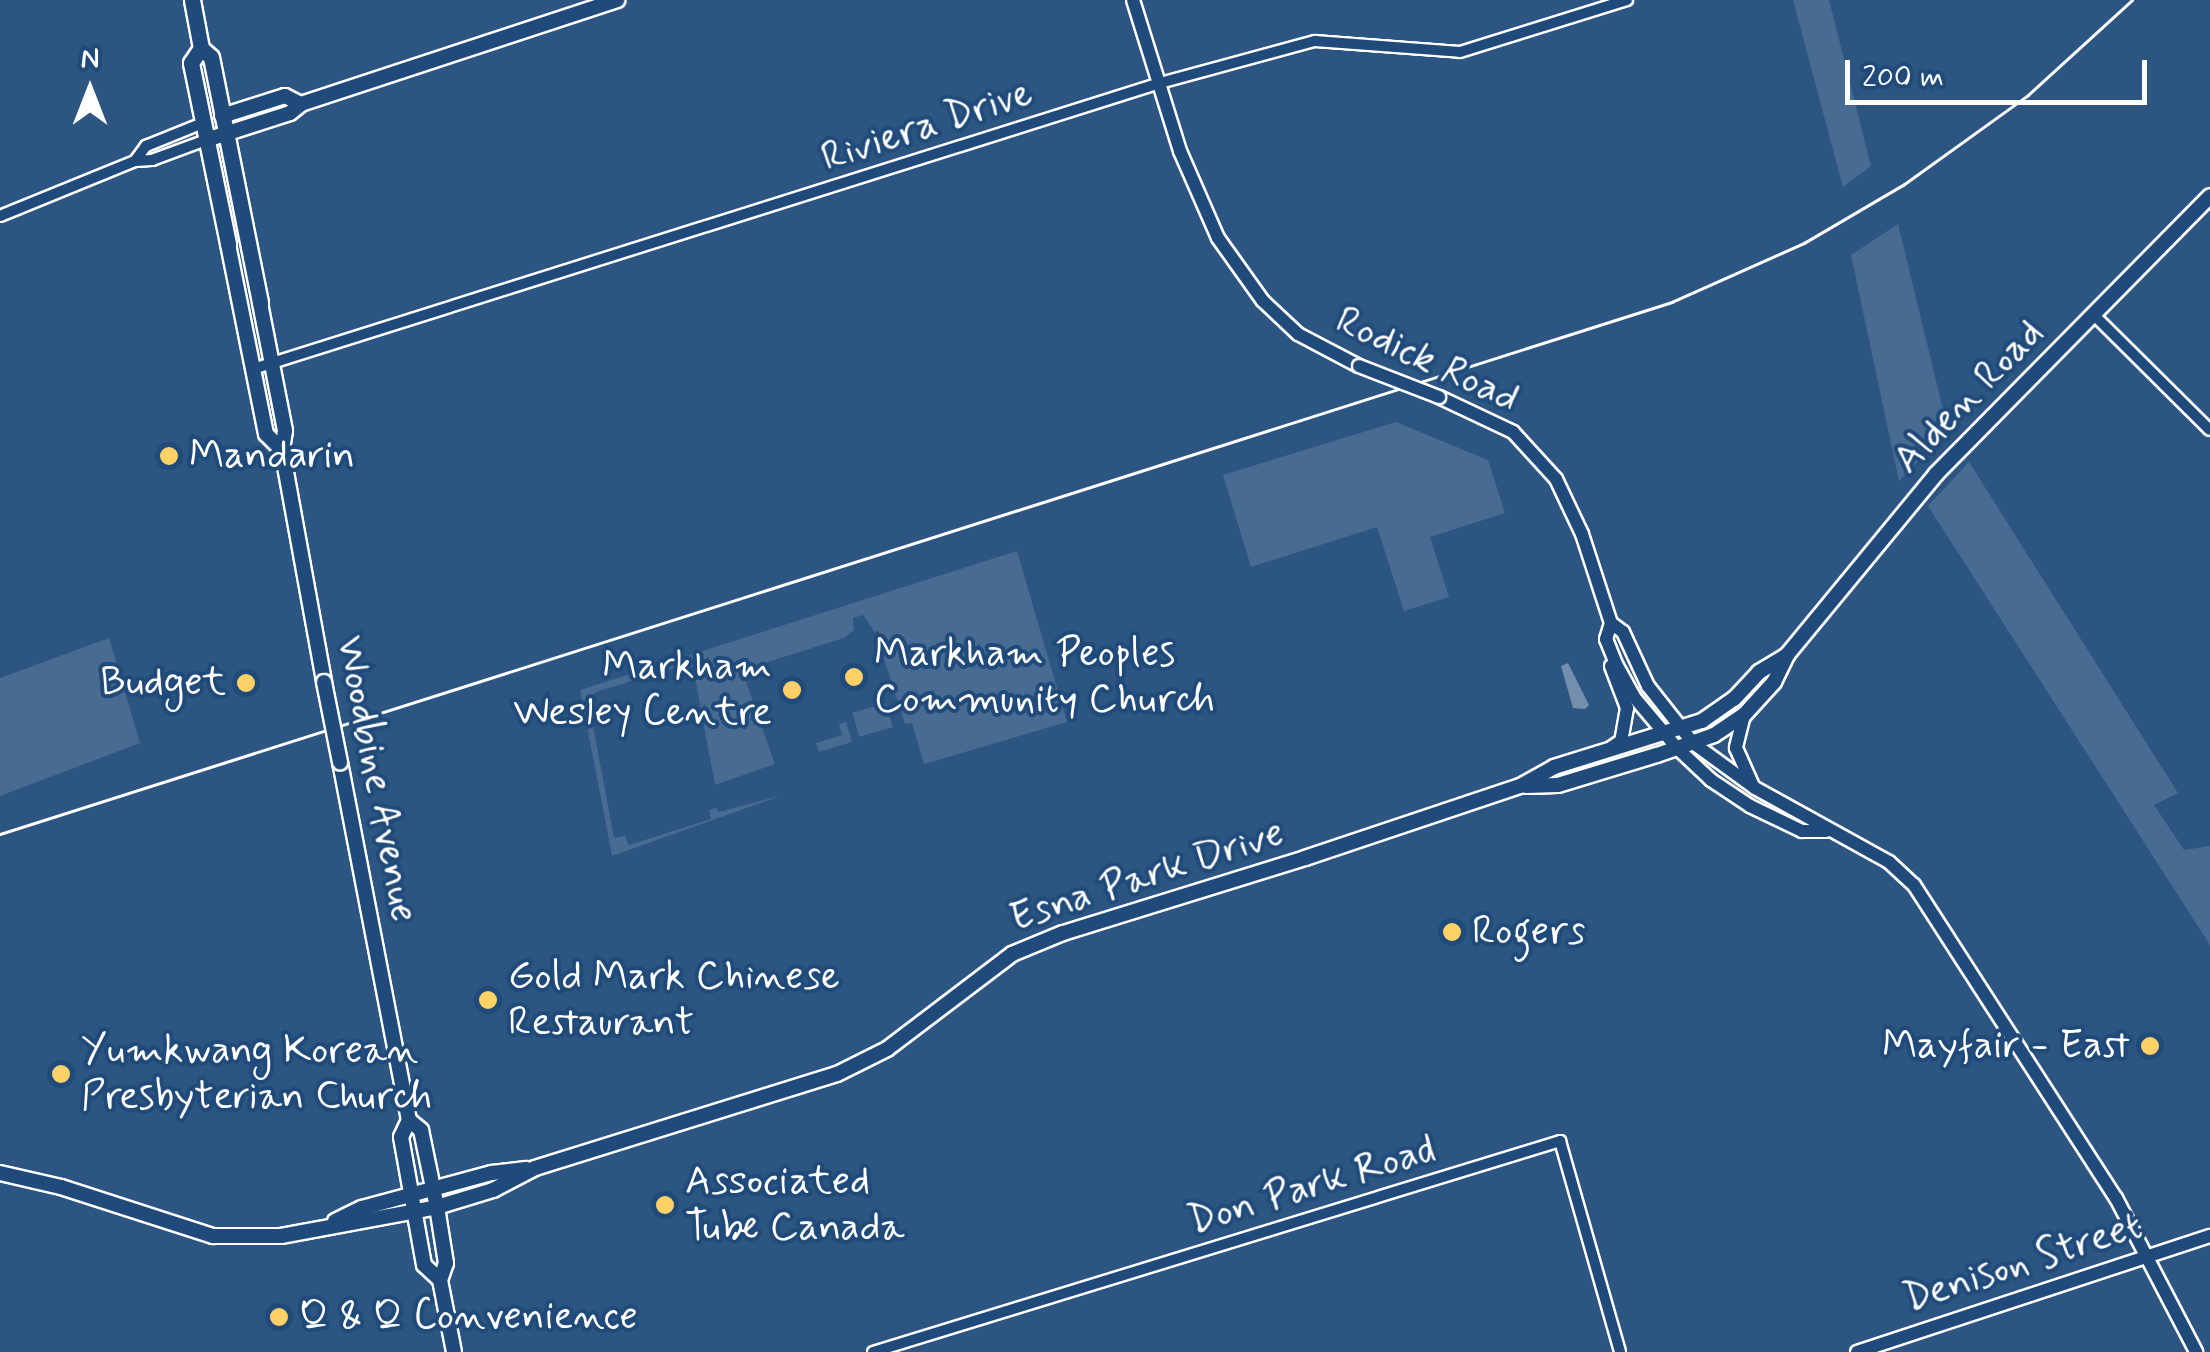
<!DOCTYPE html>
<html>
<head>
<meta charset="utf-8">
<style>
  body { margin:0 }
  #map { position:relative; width:2210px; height:1352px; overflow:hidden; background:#2c5582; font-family:Mynerve,sans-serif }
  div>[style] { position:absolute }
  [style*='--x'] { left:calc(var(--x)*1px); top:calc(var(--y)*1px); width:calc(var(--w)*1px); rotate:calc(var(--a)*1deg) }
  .green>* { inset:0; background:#486b92; transform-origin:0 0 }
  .water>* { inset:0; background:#748fad }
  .roads { filter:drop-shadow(2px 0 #fff) drop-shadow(-2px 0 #fff) drop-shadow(0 2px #fff) drop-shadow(0 -2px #fff) }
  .minor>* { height:10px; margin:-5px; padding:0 5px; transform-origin:5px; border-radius:5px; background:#1f4a7a }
  .tertiary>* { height:12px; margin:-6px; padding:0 6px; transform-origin:6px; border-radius:6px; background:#1f4a7a }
  .secondary>* { height:14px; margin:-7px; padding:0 7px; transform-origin:7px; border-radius:7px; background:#1f4a7a }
  .primary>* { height:15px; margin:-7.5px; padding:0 7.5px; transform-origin:7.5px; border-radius:7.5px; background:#1f4a7a }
  .rail>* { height:2.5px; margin:-1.25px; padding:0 1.25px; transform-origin:1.25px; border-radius:1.25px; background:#fff }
  .bridges { filter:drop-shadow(2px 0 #fff) drop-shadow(-2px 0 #fff) drop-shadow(0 2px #fff) drop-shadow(0 -2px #fff) }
  .tertiary-bridge>* { height:12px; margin:-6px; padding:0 6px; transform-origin:6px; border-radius:6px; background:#1f4a7a }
  .secondary-bridge>* { height:14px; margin:-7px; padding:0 7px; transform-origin:7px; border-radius:7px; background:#1f4a7a }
  .dots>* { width:28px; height:28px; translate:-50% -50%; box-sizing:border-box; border:5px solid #1f4a7a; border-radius:50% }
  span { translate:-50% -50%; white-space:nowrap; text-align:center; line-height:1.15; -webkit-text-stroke:8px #1f4a7a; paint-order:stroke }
  .street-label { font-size:40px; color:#fff }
  .poi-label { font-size:40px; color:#fff }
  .left { translate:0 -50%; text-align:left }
  .right { translate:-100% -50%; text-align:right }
  .north { position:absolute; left:40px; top:40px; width:100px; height:100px; -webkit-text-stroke:8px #1f4a7a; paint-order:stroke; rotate:0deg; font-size:28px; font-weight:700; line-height:40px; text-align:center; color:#fff }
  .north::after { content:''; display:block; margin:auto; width:35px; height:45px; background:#fff; clip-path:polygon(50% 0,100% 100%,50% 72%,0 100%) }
  .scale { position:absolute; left:1845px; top:60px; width:302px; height:45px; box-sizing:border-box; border:5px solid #fff; border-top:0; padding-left:12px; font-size:30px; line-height:35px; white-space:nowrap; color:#fff; -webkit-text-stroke:8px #1f4a7a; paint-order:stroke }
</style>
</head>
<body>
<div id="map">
  <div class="green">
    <div style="clip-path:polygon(1793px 0,1829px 0,1871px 166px,1843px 187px)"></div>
    <div style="clip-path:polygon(1898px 224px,1948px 430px,1899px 481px,1851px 255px)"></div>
    <div style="clip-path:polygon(1396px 422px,1488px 460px,1505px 513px,1430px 537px,1449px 597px,1404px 611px,1377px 527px,1251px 567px,1223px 475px)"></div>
    <div style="clip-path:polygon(1969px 462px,2178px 793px,2154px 805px,2184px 850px,2210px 846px,2210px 945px,1928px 506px)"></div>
    <div style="clip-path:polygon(1017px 551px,1067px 722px,924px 764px,912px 723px,905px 724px,876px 634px,863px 615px,853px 618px,854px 630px,844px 638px,742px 670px,775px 764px,715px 785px,693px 667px,680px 666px,596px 692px,588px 699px,614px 838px,625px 836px,629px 845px,711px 819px,709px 810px,716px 808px,719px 812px,783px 795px,612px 856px,580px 690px)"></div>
    <div style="clip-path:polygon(109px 638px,140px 743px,0 796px,0 678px)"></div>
    <div style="left:886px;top:703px;width:25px;height:35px;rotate:74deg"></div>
    <div style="clip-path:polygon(846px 722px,852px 742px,819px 752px,816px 743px,842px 735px,839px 724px)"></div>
  </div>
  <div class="water">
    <div style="clip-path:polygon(1568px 663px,1589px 705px,1585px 709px,1573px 708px,1561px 666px)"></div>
  </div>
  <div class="roads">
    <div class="minor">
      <div style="--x:135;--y:161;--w:19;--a:-54"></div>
      <div style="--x:146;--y:146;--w:61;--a:-22"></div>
      <div style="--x:0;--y:216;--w:146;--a:-22.2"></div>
      <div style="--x:135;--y:161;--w:17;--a:-3"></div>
      <div style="--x:152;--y:160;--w:58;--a:-20.3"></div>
      <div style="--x:2094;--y:315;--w:163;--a:44.8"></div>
      <div style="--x:253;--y:369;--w:951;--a:-17.5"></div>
      <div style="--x:1160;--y:83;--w:161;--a:-15.2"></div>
      <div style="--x:1315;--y:41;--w:145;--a:4.3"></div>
      <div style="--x:1460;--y:52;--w:175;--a:-17.3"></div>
      <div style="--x:873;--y:1352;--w:719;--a:-17.07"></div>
      <div style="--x:1560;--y:1141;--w:219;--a:74.1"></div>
    </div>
    <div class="tertiary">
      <div style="--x:1133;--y:0;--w:158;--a:72.7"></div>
      <div style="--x:1180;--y:151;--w:95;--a:66.4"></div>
      <div style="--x:1218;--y:238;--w:77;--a:54.5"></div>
      <div style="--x:1263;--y:301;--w:48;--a:43.3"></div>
      <div style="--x:1298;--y:334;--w:69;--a:27.7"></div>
      <div style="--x:1439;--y:397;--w:82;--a:25.3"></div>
      <div style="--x:1513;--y:432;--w:64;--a:47.5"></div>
      <div style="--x:1556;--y:479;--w:61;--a:64.7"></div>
      <div style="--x:1582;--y:534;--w:94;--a:72"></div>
      <div style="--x:1611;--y:623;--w:17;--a:107"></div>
      <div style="--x:1606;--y:639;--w:29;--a:68"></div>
      <div style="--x:1617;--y:666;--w:35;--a:61"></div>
      <div style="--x:1634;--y:697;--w:67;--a:49.9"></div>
      <div style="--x:1677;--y:748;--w:47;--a:43.3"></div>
      <div style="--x:1711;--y:780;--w:47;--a:33.7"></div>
      <div style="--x:1750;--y:806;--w:58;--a:25.7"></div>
      <div style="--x:1802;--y:831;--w:24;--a:0"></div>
      <div style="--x:1611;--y:623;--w:15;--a:37"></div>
      <div style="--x:1623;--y:632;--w:60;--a:65.2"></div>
      <div style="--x:1648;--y:686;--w:73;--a:51.7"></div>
      <div style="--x:1693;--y:743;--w:77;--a:36"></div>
      <div style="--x:1755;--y:788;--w:153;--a:28.9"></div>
      <div style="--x:1889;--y:862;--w:34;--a:43"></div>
      <div style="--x:1914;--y:885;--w:373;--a:57.2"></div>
      <div style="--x:2116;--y:1198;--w:174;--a:62.5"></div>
      <div style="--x:1611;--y:666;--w:45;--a:69.1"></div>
      <div style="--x:1627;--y:708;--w:34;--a:100"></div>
      <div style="--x:1621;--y:741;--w:11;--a:146"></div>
      <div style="--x:1744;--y:715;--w:34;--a:104"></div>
      <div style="--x:1736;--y:748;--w:42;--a:65.9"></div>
      <div style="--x:1857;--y:1352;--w:372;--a:-18.2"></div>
    </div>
    <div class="secondary">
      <div style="--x:222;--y:116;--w:66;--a:-17.6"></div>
      <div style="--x:285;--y:96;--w:18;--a:27"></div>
      <div style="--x:206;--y:140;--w:88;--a:-17.8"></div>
      <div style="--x:290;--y:113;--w:14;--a:-39"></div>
      <div style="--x:301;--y:104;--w:333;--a:-18.2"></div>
      <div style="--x:228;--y:244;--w:194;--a:78.7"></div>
      <div style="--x:266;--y:434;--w:23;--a:45"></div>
      <div style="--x:260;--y:303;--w:130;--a:78.9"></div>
      <div style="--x:285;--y:431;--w:19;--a:99"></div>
      <div style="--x:282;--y:450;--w:236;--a:79.7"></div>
      <div style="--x:340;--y:762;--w:365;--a:79.1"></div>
      <div style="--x:409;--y:1120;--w:19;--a:115"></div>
      <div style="--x:401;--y:1137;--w:130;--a:79.8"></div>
      <div style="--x:424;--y:1265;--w:22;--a:43"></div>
      <div style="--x:1526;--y:786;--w:32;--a:-2"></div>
      <div style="--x:1558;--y:785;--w:103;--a:-16.9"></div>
      <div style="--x:1657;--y:755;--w:60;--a:-19.3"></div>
      <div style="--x:1714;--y:735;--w:36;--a:-34"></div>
      <div style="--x:1744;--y:715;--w:45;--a:-47.7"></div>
      <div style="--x:1774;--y:682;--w:30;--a:-64"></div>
      <div style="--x:1787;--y:655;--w:234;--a:-50.5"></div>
      <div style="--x:1936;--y:474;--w:390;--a:-45.4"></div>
      <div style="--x:409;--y:1120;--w:16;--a:40"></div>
      <div style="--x:421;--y:1130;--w:79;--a:78.3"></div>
      <div style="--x:437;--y:1207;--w:57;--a:80.9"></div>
      <div style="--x:446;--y:1263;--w:18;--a:109"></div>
      <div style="--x:440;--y:1280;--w:73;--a:79"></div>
      <div style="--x:0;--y:1173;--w:63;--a:12.9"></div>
      <div style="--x:61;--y:1187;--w:160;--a:17.9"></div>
      <div style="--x:213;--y:1236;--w:68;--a:0"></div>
      <div style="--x:281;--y:1236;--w:159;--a:-10.5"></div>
      <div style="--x:437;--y:1207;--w:59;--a:-16.9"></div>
      <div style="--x:493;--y:1190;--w:47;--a:-27.6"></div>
      <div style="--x:535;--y:1168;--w:316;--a:-17.3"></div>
      <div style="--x:837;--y:1074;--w:56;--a:-26.6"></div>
      <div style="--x:887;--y:1049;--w:157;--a:-37.2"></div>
      <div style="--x:1012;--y:954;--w:55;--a:-22.4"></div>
      <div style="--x:1063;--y:933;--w:253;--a:-17.2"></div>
      <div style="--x:1305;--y:858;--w:227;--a:-18.5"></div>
      <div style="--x:1520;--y:786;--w:39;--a:-29"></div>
      <div style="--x:1554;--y:767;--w:155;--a:-17.3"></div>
      <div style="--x:1702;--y:721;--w:39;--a:-35"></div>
      <div style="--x:1734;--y:699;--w:37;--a:-47"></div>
      <div style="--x:1759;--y:672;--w:33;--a:-31"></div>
      <div style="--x:335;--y:1221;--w:30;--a:-26"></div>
      <div style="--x:362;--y:1208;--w:135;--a:-15.1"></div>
      <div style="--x:492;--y:1173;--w:34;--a:-7"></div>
    </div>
    <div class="primary">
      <div style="--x:192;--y:0;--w:49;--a:79.4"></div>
      <div style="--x:201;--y:48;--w:13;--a:42"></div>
      <div style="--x:211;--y:57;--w:251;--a:78.7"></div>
      <div style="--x:201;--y:48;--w:18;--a:124"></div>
      <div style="--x:191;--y:63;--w:185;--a:78.4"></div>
    </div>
  </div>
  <div class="rail">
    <div style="--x:0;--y:834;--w:1755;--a:-17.65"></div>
    <div style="--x:1672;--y:302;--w:145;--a:-24.1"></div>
    <div style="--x:1804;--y:243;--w:115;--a:-30.4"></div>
    <div style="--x:1903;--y:185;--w:153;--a:-35.7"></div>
    <div style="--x:2027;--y:96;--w:142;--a:-42.4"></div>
  </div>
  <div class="bridges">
    <div class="tertiary-bridge">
      <div style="--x:1359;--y:366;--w:86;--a:21.2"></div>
    </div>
    <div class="secondary-bridge">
      <div style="--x:324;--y:682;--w:82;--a:78.7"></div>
    </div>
  </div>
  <div class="dots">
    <div style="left:169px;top:456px;background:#ffd166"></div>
    <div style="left:854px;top:677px;background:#ffd166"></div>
    <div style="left:246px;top:683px;background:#ffd166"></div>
    <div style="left:792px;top:690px;background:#ffd166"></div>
    <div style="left:1452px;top:932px;background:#ffd166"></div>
    <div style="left:488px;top:1000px;background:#ffd166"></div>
    <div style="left:2150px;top:1046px;background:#ffd166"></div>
    <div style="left:61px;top:1074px;background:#ffd166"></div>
    <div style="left:665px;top:1205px;background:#ffd166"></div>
    <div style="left:279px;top:1317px;background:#ffd166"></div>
  </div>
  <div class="street-label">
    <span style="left:927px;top:126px;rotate:-18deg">Riviera Drive</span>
    <span style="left:1427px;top:360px;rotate:25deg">Rodick Road</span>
    <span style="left:1969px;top:397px;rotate:-46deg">Alden Road</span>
    <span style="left:376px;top:779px;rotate:79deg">Woodbine Avenue</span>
    <span style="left:1147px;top:876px;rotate:-18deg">Esna Park Drive</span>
    <span style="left:1312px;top:1186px;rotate:-17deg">Don Park Road</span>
    <span style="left:2023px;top:1263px;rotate:-18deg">Denison Street</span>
  </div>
  <div class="poi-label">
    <span class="left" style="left:189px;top:456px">Mandarin</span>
    <span class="left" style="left:874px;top:677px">Markham Peoples<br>Community Church</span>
    <span class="right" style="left:772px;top:690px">Markham<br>Wesley Centre</span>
    <span class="right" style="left:226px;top:683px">Budget</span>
    <span class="left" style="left:1472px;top:932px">Rogers</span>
    <span class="left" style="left:508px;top:1000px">Gold Mark Chinese<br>Restaurant</span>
    <span class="right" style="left:2130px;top:1046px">Mayfair - East</span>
    <span class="left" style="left:81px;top:1074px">Yumkwang Korean<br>Presbyterian Church</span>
    <span class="left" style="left:685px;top:1205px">Associated<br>Tube Canada</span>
    <span class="left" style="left:299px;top:1317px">Q &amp; Q Convenience</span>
  </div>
  <div class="north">N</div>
  <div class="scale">200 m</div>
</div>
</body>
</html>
